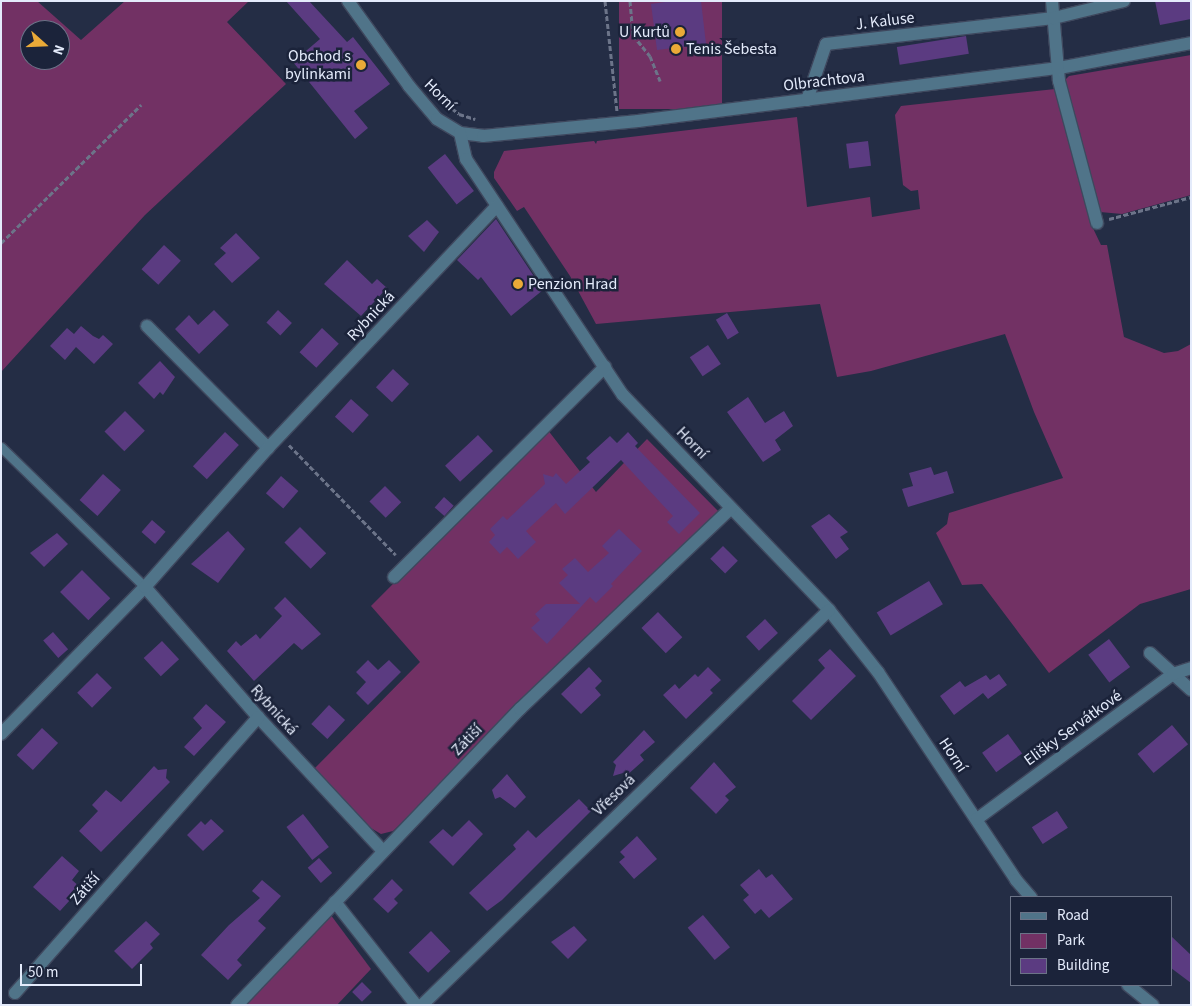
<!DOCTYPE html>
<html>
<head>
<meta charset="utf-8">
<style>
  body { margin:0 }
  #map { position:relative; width:1192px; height:1006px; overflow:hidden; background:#242d45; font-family:"Source Sans 3",sans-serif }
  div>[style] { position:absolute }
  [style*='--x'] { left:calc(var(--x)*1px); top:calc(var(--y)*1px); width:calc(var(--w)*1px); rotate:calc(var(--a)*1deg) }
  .green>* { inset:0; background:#723164; transform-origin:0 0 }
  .building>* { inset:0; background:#5b3b81; transform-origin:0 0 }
  .path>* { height:3px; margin-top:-1.5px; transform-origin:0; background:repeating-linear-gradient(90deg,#6c7489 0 5px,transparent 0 7.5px) }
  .roads { filter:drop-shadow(1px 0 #3f485e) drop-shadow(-1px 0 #3f485e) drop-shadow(0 1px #3f485e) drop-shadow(0 -1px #3f485e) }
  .service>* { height:9px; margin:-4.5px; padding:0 4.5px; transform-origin:4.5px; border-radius:4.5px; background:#507489 }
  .minor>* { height:12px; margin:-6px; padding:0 6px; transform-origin:6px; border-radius:6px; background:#507489 }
  .dots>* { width:14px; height:14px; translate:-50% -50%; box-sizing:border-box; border:2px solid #1b233a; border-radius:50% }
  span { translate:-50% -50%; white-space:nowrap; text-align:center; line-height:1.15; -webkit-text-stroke:5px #1b233a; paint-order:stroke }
  .street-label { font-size:16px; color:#e4ebfb }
  .poi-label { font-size:16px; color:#e4ebfb }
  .right { translate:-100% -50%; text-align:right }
  .left { translate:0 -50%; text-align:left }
  .frame { position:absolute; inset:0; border:2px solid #e4ebfb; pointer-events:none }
  .legend { position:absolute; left:1010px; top:896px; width:162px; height:90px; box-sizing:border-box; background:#1b233a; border:1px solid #6b7387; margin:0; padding:6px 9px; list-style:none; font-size:15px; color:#e4ebfb }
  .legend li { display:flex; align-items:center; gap:10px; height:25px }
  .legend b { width:25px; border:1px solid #6b7387 }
  .north { position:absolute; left:20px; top:20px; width:50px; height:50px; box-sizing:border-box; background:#1b233a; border:1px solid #6b7387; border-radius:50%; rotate:110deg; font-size:14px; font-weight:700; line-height:20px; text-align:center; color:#e4ebfb }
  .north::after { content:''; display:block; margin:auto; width:18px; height:22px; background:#eaaa38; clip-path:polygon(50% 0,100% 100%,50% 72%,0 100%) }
  .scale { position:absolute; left:20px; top:964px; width:122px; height:22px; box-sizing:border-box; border:2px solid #e4ebfb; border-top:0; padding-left:6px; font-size:15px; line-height:18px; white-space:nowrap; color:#e4ebfb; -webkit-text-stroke:4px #1b233a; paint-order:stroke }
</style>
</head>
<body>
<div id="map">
  <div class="green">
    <div style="clip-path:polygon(evenodd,1px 1px,37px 1px,81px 40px,125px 1px,249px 1px,227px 22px,286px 84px,145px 215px,1px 372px,1px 1px,30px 30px,60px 30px,60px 60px,30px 60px,30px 30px)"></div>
    <div style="left:619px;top:1px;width:103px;height:108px"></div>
    <div style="clip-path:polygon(1191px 55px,1191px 195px,1122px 214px,1100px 212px,1064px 81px,1069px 76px)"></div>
    <div style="clip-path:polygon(1055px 89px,1090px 222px,1101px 245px,1107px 245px,1124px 337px,1164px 353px,1178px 351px,1191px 344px,1191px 589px,1140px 604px,1049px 673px,982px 584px,962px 585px,936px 533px,947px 524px,949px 513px,1063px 478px,1034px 412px,1005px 334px,871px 371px,837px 377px,820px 304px,596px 324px,570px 276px,524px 207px,517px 211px,494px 178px,494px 172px,504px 151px,594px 141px,596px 144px,597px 141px,797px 117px,807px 207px,870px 197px,872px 217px,920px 209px,918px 190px,911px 191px,903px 185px,895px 115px,901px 106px)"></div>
    <div style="clip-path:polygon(547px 429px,596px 492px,647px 439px,720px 513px,393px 831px,381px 834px,364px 824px,312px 771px,420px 662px,371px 606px)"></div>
    <div style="clip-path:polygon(330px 914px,371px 969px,337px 1005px,245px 1005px)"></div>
  </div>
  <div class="building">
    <div style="clip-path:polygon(286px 1px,309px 1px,347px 42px,353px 37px,390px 84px,354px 111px,368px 128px,355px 139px,293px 62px,320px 39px)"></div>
    <div style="clip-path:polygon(672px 1px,701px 1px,706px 44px,657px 50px,651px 4px)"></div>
    <div style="clip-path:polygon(1155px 1px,1191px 1px,1191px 19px,1160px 25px)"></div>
    <div style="left:966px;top:36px;width:18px;height:70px;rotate:81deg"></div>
    <div style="left:868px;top:141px;width:25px;height:22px;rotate:83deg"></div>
    <div style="left:445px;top:154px;width:47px;height:22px;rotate:52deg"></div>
    <div style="clip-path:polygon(496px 219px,543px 290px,511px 316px,481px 277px,478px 280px,457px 260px)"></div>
    <div style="clip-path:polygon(427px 220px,439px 232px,424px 252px,408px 236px)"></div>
    <div style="clip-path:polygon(236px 233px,260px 258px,232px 283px,214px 264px,226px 253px,220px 248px)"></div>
    <div style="left:164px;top:245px;width:23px;height:33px;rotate:43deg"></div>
    <div style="clip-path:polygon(347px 260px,372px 284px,377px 279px,387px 288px,361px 316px,324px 284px)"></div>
    <div style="clip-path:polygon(214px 310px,229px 325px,199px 354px,175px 329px,189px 315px,198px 325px)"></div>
    <div style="left:278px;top:310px;width:19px;height:17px;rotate:43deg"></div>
    <div style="left:727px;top:313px;width:23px;height:13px;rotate:59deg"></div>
    <div style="clip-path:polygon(81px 326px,93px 336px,99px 339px,103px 335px,113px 344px,94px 364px,76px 347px,65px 360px,50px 346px,67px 328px,74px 334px)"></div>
    <div style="left:322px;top:328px;width:23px;height:33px;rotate:43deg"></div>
    <div style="left:708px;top:345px;width:23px;height:22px;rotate:56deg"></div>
    <div style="clip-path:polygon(160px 361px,175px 377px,163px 395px,160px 392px,154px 399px,138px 383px)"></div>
    <div style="left:393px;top:369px;width:22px;height:25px;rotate:43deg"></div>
    <div style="clip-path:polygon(748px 397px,765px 423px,784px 411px,793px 426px,775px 440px,781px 450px,763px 462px,727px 412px)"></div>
    <div style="left:351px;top:399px;width:24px;height:24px;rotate:42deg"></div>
    <div style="left:125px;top:411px;width:28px;height:29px;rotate:45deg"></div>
    <div style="left:225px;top:432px;width:19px;height:47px;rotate:43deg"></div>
    <div style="clip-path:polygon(628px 432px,638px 443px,635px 446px,700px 513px,679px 534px,667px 522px,673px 516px,621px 460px,565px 514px,556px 503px,526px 531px,536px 542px,518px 559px,507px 547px,500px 554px,489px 542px,495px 535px,490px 529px,503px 516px,507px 520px,545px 484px,543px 474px,553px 477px,556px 473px,566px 484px,590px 462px,586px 458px,610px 436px,617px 443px)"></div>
    <div style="left:478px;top:435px;width:22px;height:45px;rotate:47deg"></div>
    <div style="clip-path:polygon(931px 467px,934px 475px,947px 471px,954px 493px,908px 507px,902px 489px,913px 486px,909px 473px)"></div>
    <div style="left:103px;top:474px;width:24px;height:35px;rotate:42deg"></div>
    <div style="left:281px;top:476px;width:23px;height:23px;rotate:41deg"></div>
    <div style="left:385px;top:486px;width:23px;height:22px;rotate:45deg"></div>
    <div style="left:444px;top:497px;width:13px;height:14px;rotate:42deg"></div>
    <div style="clip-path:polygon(829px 514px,848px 532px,840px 537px,849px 549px,836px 559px,811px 526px)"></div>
    <div style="left:152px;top:520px;width:18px;height:16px;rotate:41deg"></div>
    <div style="left:300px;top:527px;width:37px;height:22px;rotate:45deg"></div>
    <div style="clip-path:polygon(619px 529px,642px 551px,611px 584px,613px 586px,596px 603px,590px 597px,547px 644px,531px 628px,540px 620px,535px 614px,546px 604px,580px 604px,559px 583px,568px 575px,562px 569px,575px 558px,588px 572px,609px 553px,602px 546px)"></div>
    <div style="clip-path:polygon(228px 531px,245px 549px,218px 583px,191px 564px)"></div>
    <div style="clip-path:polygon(57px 533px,68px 544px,44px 567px,30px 553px)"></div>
    <div style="left:723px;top:546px;width:21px;height:18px;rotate:45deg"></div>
    <div style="left:82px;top:570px;width:40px;height:31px;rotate:45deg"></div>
    <div style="left:929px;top:581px;width:27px;height:61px;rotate:59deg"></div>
    <div style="clip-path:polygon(285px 597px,321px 634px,302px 650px,294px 643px,254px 681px,227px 651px,236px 641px,241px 646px,256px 634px,260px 639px,282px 616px,274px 608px)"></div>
    <div style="left:658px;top:612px;width:35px;height:23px;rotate:46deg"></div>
    <div style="left:765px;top:619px;width:19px;height:26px;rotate:47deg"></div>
    <div style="left:53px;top:632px;width:23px;height:13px;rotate:49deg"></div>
    <div style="left:1109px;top:639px;width:35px;height:26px;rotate:53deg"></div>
    <div style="left:162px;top:641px;width:25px;height:25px;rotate:47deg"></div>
    <div style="clip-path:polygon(830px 649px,856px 676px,811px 720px,792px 701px,825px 668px,818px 660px)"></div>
    <div style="clip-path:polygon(368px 660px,378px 670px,389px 660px,401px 672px,368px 705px,356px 693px,366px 682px,356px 672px)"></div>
    <div style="clip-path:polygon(589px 667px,602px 681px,595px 688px,601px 695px,581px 714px,561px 694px)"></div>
    <div style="clip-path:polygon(708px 667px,721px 680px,710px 690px,713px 693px,686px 719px,663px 695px,675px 684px,679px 689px,695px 674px,698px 677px)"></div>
    <div style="left:97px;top:673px;width:21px;height:28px;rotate:45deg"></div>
    <div style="clip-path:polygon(999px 674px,1007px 685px,988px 699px,983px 693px,954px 715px,940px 696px,960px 681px,965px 687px,986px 675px,990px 680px)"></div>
    <div style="clip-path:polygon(206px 704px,226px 722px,194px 756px,184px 747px,202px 728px,193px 718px)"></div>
    <div style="left:329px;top:705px;width:22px;height:26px;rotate:43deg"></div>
    <div style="left:1172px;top:725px;width:25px;height:45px;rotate:50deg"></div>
    <div style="left:42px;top:728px;width:22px;height:37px;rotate:43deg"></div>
    <div style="clip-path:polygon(644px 730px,655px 742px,640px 755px,644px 760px,626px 776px,623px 773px,613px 776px,616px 765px,613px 762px)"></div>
    <div style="left:1008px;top:734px;width:24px;height:32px;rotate:54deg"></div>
    <div style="clip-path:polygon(714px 762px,736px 787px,725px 796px,729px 800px,716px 814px,690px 788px)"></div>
    <div style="clip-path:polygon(154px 766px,158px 770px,167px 769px,166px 778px,170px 782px,101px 852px,79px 831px,98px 811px,92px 805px,106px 790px,121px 802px)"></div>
    <div style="clip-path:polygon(507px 774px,526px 797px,515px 808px,500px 797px,495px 799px,492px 790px)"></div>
    <div style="clip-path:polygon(579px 799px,591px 811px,502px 900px,487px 911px,469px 893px,516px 849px,513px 845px,528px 830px,536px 838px)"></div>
    <div style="left:1057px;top:811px;width:20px;height:30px;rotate:57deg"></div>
    <div style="left:303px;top:814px;width:42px;height:21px;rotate:52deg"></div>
    <div style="clip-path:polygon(211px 819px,224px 831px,203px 851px,187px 835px,201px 821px,205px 825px)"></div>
    <div style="clip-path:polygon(469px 820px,483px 834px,453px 866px,429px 842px,443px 829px,452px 837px)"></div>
    <div style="clip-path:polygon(637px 836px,657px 859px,634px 879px,619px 862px,625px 857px,620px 852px)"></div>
    <div style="clip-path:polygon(62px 856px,79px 871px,72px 880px,81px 888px,60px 911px,33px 887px)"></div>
    <div style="left:319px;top:858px;width:20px;height:15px;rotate:49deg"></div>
    <div style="clip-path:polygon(759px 869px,766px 878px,772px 874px,793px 899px,769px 918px,761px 909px,755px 914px,743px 900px,749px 895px,740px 885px)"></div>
    <div style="clip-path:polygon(392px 879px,403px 890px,394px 899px,398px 903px,388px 913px,373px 899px)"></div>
    <div style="clip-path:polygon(262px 880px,281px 896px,258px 921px,266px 928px,237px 960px,242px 965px,228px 980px,201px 955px,229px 925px,260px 898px,252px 891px)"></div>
    <div style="left:703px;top:915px;width:42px;height:20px;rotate:50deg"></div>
    <div style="clip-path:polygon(146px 921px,160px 934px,150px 944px,153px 948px,132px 969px,114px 951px)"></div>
    <div style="clip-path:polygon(574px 926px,587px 940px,568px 959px,551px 942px)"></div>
    <div style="left:431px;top:931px;width:28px;height:31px;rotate:46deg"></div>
    <div style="clip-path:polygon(1171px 936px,1191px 955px,1191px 983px,1171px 968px)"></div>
    <div style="left:362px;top:982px;width:14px;height:14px;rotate:45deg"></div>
  </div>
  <div class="path">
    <div style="--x:605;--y:1;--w:111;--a:83.8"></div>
    <div style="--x:630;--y:1;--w:34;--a:85"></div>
    <div style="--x:633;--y:35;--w:27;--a:51"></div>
    <div style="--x:650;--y:56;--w:27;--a:68"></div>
    <div style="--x:440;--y:99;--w:24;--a:38"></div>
    <div style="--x:459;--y:114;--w:17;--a:17"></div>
    <div style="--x:1109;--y:219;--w:85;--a:-15"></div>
    <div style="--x:1;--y:243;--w:197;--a:-44.6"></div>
    <div style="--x:289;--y:445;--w:153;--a:45.8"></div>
  </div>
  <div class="roads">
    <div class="service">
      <div style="--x:1;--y:447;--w:201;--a:44.2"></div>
    </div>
    <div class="minor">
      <div style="--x:348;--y:1;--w:105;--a:54.3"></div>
      <div style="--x:409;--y:86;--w:43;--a:49.7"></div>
      <div style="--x:437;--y:119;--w:27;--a:31"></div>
      <div style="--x:460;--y:133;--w:23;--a:7"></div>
      <div style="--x:483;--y:136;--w:156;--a:-5.5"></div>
      <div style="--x:638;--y:121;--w:424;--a:-7.2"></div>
      <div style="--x:1059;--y:68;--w:134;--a:-10.7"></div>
      <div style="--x:1052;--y:1;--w:80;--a:85"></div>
      <div style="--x:1059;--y:81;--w:147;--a:75"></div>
      <div style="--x:807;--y:100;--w:59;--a:-71.3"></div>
      <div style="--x:826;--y:44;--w:229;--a:-6.5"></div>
      <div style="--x:1054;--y:18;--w:72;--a:-13.7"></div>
      <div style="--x:460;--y:133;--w:27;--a:77"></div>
      <div style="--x:466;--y:159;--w:283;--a:56.4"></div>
      <div style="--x:623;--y:395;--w:298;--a:46.2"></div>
      <div style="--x:829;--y:610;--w:79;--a:51.7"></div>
      <div style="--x:878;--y:672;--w:250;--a:56.4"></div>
      <div style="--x:1016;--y:880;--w:23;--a:49"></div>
      <div style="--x:147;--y:326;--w:172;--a:45.2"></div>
      <div style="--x:394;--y:577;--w:298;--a:-44.9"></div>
      <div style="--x:1150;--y:653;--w:55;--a:42.1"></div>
      <div style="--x:1;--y:734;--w:206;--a:-45.6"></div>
      <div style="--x:977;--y:819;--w:244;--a:-36.5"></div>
      <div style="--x:1173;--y:674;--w:19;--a:-18"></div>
      <div style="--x:383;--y:851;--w:183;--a:-133"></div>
      <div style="--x:258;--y:717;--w:172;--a:-131"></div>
      <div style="--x:145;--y:587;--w:186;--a:-48.5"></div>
      <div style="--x:268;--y:448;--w:333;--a:-46.6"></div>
      <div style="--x:335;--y:902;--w:131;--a:51.8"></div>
      <div style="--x:1128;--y:985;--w:32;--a:39"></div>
      <div style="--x:15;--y:993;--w:368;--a:-48.6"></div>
      <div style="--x:237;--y:1005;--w:410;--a:-46.3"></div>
      <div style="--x:520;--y:709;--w:291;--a:-43.6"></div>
      <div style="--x:422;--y:1005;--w:567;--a:-44.14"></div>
    </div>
  </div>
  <div class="dots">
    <div style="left:680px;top:32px;background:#eaaa38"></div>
    <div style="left:676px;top:49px;background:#eaaa38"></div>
    <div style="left:361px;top:65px;background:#eaaa38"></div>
    <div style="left:518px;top:284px;background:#eaaa38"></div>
  </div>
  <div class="street-label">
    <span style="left:885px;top:21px;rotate:-7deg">J. Kaluse</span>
    <span style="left:824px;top:81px;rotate:-7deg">Olbrachtova</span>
    <span style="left:440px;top:95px;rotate:45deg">Horní</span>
    <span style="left:371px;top:316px;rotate:-47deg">Rybnická</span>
    <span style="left:692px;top:443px;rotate:46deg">Horní</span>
    <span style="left:274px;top:710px;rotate:48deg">Rybnická</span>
    <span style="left:1073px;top:728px;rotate:-36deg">Elišky Servátkové</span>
    <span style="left:467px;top:740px;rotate:-46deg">Zátiší</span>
    <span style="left:953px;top:755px;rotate:56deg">Horní</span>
    <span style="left:614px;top:795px;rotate:-44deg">Vřesová</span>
    <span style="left:85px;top:889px;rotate:-49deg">Zátiší</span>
  </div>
  <div class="poi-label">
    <span class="right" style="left:670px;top:32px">U Kurtů</span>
    <span class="left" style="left:686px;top:49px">Tenis Šebesta</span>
    <span class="right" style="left:351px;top:65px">Obchod s<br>bylinkami</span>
    <span class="left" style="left:528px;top:284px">Penzion Hrad</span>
  </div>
  <div class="frame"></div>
  <ul class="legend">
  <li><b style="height:6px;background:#507489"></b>Road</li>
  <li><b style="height:14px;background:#723164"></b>Park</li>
  <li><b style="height:14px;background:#5b3b81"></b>Building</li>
  </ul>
  <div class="north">N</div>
  <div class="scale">50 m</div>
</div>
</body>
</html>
